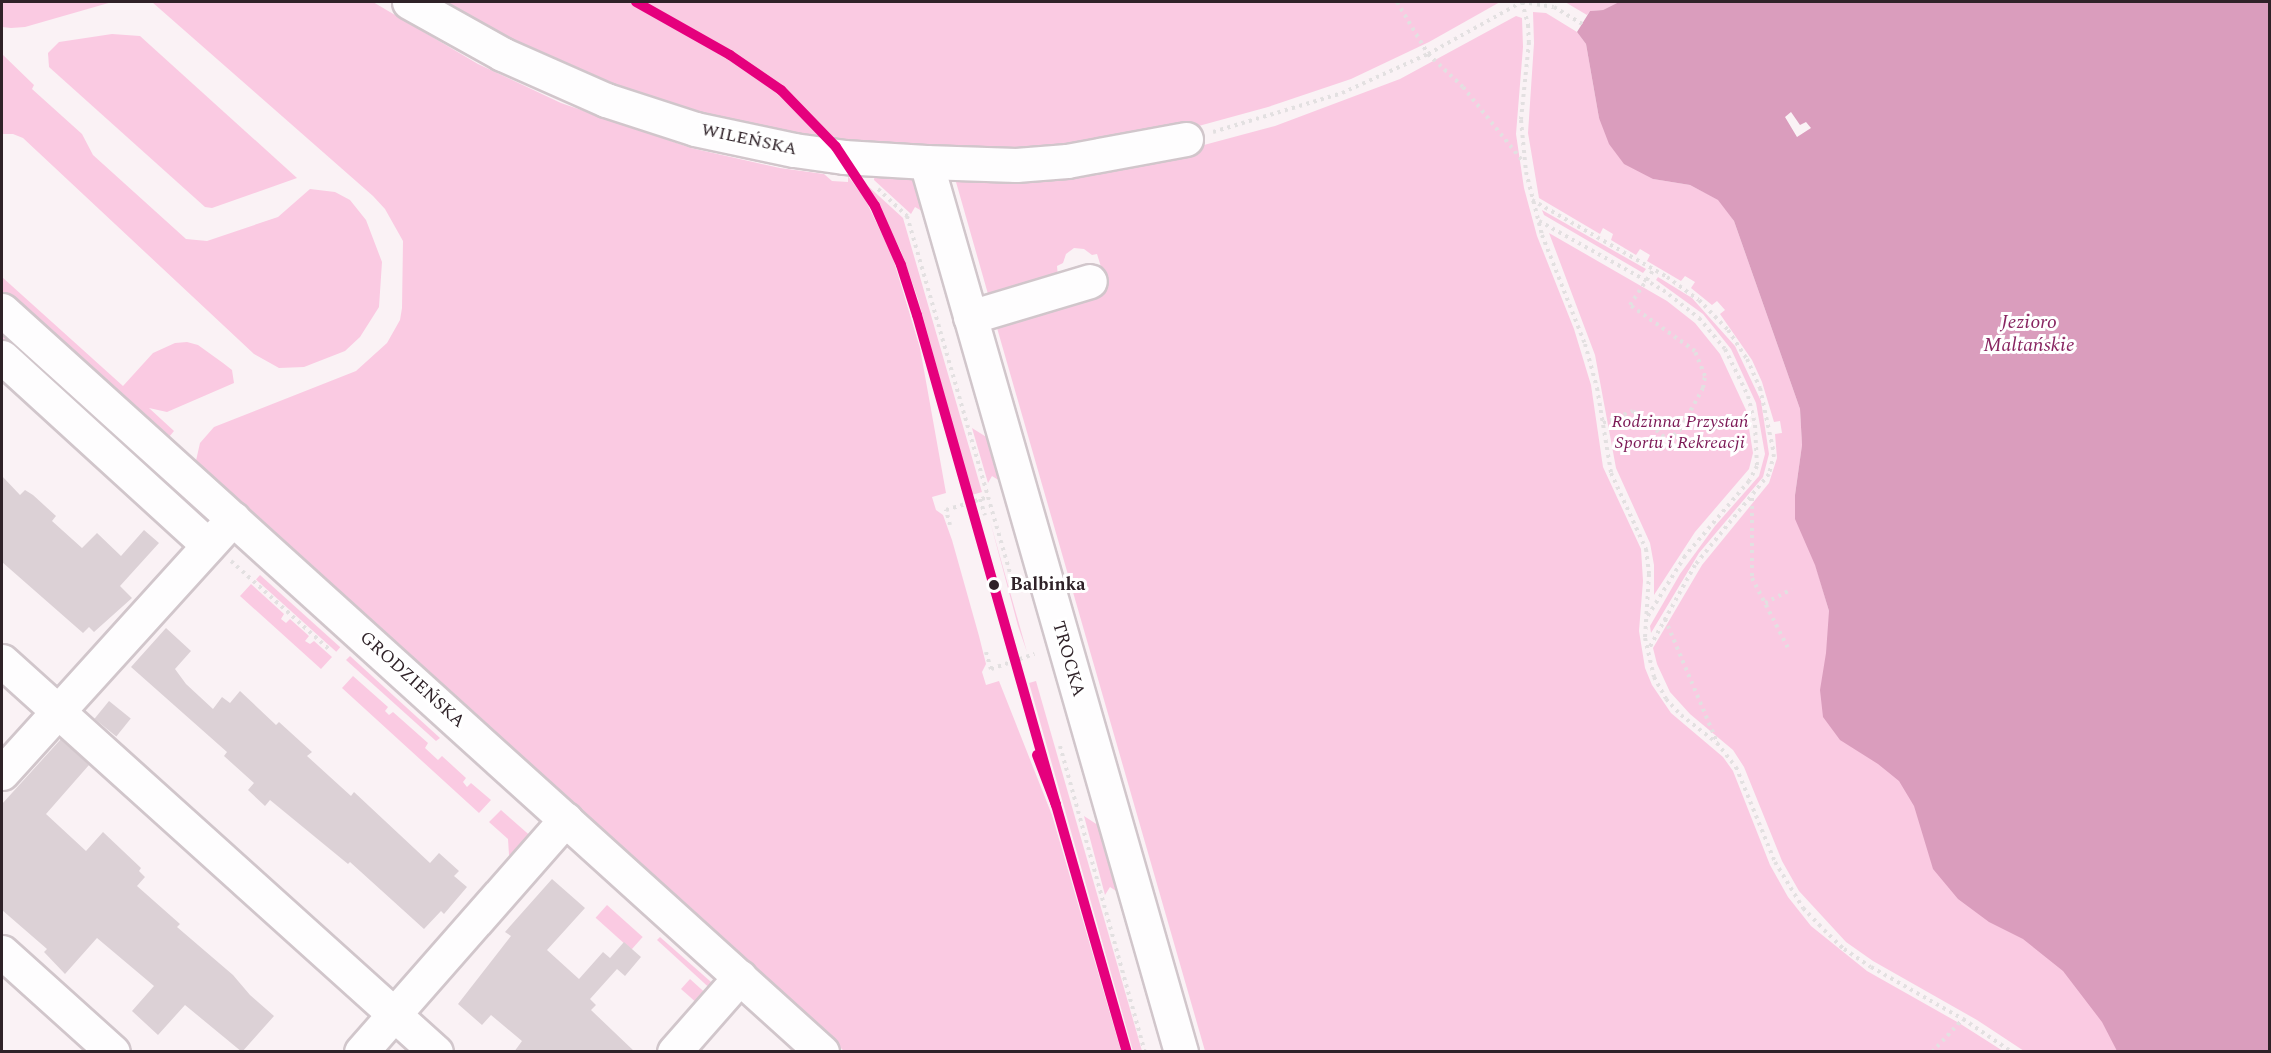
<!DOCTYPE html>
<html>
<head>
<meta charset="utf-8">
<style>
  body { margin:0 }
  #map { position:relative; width:2271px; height:1053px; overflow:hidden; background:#faf2f5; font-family:Spectral,serif }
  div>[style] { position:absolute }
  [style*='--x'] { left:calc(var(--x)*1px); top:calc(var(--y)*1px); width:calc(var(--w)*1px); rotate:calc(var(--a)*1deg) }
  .green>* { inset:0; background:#facae2; transform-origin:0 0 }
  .water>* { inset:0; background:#da9dbd }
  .building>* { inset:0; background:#dcd1d6; transform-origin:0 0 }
  .path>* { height:4px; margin-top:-2px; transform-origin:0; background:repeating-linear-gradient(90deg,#e3e0e1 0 3px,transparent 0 7.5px) }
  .roads { filter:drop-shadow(2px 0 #d1c6cb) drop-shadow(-2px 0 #d1c6cb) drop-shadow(0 2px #d1c6cb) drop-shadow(0 -2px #d1c6cb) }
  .minor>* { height:33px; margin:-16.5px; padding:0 16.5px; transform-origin:16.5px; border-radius:16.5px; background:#fefdfe }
  .rail-1>* { height:10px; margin:-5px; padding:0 5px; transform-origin:5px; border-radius:5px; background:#e5007d }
  .dots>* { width:16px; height:16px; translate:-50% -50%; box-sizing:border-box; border:3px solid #fff; border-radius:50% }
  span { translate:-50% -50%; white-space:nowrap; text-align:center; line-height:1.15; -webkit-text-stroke:6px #fff; paint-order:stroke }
  .street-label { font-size:18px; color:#2f2228 }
  .park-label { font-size:18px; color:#7c1956; font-style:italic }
  .stop-label { font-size:18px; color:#2f2228; font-weight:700 }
  .left { translate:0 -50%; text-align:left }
  .water-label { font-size:20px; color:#882561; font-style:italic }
  .frame { position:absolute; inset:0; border:3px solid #2f2228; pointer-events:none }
</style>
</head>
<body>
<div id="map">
  <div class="green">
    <div style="clip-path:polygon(2px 2px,112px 2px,25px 27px,11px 28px,2px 27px)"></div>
    <div style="clip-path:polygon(152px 2px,373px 2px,478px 64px,561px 103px,691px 148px,780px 168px,824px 174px,832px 181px,848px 182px,848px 176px,865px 199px,892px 255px,920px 348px,946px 493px,932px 497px,936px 510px,943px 515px,952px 540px,979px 636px,986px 664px,982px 672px,986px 685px,999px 681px,1052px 815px,1121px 1051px,844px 1051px,195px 465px,200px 443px,214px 427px,356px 371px,387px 343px,400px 320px,402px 308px,403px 241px,385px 209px,373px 196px)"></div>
    <div style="clip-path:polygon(434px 2px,1500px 2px,1429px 42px,1351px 79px,1268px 107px,1184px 130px,1076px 148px,924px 150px,744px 128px,574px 74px)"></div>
    <div style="clip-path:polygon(1565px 2px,1619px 2px,1603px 10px,1590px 11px,1587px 15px)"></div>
    <div style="clip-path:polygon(1533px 12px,1546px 13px,1577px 32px,1586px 44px,1599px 118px,1653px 179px,1690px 185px,1719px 200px,1734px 221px,1800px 409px,1802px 445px,1795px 495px,1829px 611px,2147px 1051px,2024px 1051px,1977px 1020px,1873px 961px,1846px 942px,1799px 891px,1782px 861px,1744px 767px,1733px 750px,1690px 714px,1670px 692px,1657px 664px,1653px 648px,1702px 565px,1769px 483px,1777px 458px,1775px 434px,1782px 433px,1780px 421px,1774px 422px,1762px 382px,1752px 360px,1720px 314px,1725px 310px,1717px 301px,1712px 305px,1691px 288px,1695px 282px,1685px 276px,1681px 281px,1647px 261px,1650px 255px,1640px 249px,1636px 255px,1611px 240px,1613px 234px,1603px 228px,1600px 234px,1539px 198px,1528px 133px,1534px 43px)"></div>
    <div style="clip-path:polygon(1516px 16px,1522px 18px,1523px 47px,1516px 134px,1524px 188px,1537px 236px,1574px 329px,1591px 385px,1603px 467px,1641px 549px,1643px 581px,1639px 631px,1645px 668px,1652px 685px,1671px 713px,1723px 757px,1733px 771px,1770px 865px,1788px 897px,1811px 926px,1867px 971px,1959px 1023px,2003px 1051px,1205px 1051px,995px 321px,1106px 283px,1097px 254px,1092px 255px,1084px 249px,1074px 248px,1066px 254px,1063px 263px,1057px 266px,1058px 277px,990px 301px,956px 182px,961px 178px,1189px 149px,1275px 126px,1400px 79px)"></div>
    <div style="clip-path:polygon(112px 34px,140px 36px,297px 178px,212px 208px,205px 207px,49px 67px,48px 53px,59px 42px)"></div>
    <div style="clip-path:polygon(2px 54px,34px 85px,32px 89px,82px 134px,93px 155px,186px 239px,207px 241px,278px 217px,310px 189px,335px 192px,350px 200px,366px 220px,382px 262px,379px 307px,360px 337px,345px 351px,304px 367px,279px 368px,254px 354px,23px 138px,13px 134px,2px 134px)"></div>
    <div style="clip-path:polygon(875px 170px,905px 173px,918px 179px,932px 217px,915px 207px,911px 214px,874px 180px)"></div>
    <div style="clip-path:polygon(868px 186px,903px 218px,982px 492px,972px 495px,918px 299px,901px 251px)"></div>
    <div style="clip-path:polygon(1542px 210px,1646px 269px,1643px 273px,1544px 215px)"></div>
    <div style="clip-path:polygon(1549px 233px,1667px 301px,1695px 323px,1720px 354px,1746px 410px,1753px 453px,1749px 469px,1695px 532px,1654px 595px,1654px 565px,1650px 543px,1616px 468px,1595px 355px)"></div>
    <div style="clip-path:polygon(2px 277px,123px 386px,153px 353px,175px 343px,187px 342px,198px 345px,223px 363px,232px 370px,234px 383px,167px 412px,149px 408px,174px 431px,169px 437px,163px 437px,2px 291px)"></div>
    <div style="clip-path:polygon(1658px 277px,1692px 298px,1735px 346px,1761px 401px,1769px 454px,1763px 477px,1699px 553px,1651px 633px,1650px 626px,1680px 574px,1715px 526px,1759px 476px,1765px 454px,1756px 403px,1731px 349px,1703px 314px,1656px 280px)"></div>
    <div style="clip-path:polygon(2px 330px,208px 517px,208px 523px,2px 344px)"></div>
    <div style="clip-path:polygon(972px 428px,996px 443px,1008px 486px,992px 476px,988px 483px)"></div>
    <div style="clip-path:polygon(990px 521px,1027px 652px,1018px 626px)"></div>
    <div style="left:260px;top:575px;width:108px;height:6px;rotate:42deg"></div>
    <div style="clip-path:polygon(251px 584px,284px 614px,281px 619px,286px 623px,290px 619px,309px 636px,305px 641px,310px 644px,314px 641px,332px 657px,321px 669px,240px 596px)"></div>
    <div style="clip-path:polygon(350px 656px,440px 738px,436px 741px,346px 660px)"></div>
    <div style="clip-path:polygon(353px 676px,388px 707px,385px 711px,389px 715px,393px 712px,428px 743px,425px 748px,438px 760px,442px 756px,466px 778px,463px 782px,467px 787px,471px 783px,491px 800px,479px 813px,342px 688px)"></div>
    <div style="clip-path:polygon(1036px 681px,1142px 1051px,1133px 1051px,1029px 683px)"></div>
    <div style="clip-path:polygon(501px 810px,534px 839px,528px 854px,509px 855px,508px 839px,489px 822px)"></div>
    <div style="clip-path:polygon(1084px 816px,1107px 831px,1127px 898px,1110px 887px,1105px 895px)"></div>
    <div style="left:607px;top:905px;width:48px;height:17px;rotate:42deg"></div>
    <div style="clip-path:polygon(660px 937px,719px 989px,715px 993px,657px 940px)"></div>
    <div style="clip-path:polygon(690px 979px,711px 998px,698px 1004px,681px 989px)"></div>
  </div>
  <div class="water">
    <div style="clip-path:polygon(evenodd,1619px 2px,2269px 2px,2269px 1051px,2117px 1051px,2102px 1022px,2063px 971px,2023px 939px,1989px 922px,1958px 899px,1933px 869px,1914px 806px,1899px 781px,1878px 764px,1840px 740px,1823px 717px,1820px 690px,1826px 653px,1829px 611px,1815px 565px,1795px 519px,1795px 495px,1802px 445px,1800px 409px,1734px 221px,1718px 200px,1690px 185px,1653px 179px,1624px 164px,1609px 144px,1599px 118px,1586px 44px,1577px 32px,1590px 11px,1603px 10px,1619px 2px,1791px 112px,1800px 125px,1806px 122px,1811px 128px,1797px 137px,1785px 117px,1791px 112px)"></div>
  </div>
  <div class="building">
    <div style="clip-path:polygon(2px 476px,20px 495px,25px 490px,33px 495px,56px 516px,52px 521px,82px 548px,97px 533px,121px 556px,144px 530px,159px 543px,120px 586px,132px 598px,94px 632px,89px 627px,83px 633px,2px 562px)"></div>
    <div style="clip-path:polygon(166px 628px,191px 651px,175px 669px,186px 684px,213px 709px,222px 697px,230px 703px,240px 691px,276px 725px,279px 722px,312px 752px,307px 756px,351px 796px,354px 792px,430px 863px,439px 853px,459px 871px,454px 876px,467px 887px,444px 914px,441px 911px,424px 929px,350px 862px,348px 864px,270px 800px,265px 806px,248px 790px,254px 783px,224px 756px,227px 752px,131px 667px)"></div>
    <div style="left:109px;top:701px;width:28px;height:23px;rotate:39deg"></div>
    <div style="clip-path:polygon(61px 739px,89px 765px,46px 814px,86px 851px,103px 832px,141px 868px,139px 871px,145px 877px,137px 886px,180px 924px,177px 927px,233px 975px,250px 995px,274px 1016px,242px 1052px,185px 1005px,158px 1035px,132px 1011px,154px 986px,97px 938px,65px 974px,44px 952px,47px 949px,2px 910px,2px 804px)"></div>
    <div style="clip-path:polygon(552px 879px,585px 908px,547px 950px,579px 979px,603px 952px,610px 958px,624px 942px,641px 957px,625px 976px,617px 969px,590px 999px,596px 1005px,591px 1010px,635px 1052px,514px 1052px,522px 1041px,491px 1015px,482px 1025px,458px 1004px,511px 936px,505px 932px)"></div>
  </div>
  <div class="path">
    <div style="--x:1397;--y:2;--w:61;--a:59.2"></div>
    <div style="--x:1428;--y:54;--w:48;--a:43.3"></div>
    <div style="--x:1463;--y:87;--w:97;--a:51.2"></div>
    <div style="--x:1522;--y:2;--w:24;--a:75"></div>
    <div style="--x:1528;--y:25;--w:17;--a:87"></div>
    <div style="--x:1529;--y:42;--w:78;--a:95.9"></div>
    <div style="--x:1521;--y:120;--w:52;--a:84.5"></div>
    <div style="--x:1526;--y:172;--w:65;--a:75.7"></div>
    <div style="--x:1542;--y:235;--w:117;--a:68.5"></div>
    <div style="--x:1585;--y:344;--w:46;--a:74.7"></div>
    <div style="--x:1597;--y:388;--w:86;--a:80.6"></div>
    <div style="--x:1611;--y:473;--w:84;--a:65.3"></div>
    <div style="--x:1646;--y:549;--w:25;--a:83"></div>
    <div style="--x:1649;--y:574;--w:64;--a:93.6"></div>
    <div style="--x:1645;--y:638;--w:40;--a:77"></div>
    <div style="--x:1654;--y:677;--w:25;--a:61"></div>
    <div style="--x:1666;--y:699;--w:22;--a:47"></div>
    <div style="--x:1681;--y:715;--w:46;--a:37.9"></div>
    <div style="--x:1717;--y:743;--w:31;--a:52"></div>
    <div style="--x:1736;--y:767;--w:103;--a:67.7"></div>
    <div style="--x:1775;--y:862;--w:54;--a:58.7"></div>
    <div style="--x:1803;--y:908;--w:30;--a:46"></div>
    <div style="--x:1824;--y:930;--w:28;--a:44"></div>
    <div style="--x:1844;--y:949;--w:32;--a:34"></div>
    <div style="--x:1871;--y:967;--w:106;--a:29.5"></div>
    <div style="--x:1963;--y:1019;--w:59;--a:34"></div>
    <div style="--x:1213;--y:132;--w:135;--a:-16.8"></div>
    <div style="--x:1342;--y:93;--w:94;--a:-24.4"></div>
    <div style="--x:1428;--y:54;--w:107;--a:-29"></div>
    <div style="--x:1522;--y:2;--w:32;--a:9"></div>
    <div style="--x:1554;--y:7;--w:33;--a:31"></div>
    <div style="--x:878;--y:189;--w:40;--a:43"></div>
    <div style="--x:907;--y:216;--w:382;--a:73.9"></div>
    <div style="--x:1532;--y:200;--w:155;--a:29.7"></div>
    <div style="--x:1667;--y:277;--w:39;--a:36"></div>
    <div style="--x:1699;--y:300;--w:42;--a:46"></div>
    <div style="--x:1728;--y:330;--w:35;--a:57"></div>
    <div style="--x:1747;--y:359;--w:32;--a:66"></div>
    <div style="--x:1760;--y:388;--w:67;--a:78"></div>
    <div style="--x:1774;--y:454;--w:21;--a:104"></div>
    <div style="--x:1769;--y:474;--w:117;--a:129.1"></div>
    <div style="--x:1695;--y:565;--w:97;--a:118.9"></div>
    <div style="--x:1539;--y:221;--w:142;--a:29.1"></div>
    <div style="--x:1663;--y:290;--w:46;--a:37.9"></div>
    <div style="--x:1699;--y:318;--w:40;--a:50"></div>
    <div style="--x:1725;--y:349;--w:52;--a:63.9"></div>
    <div style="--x:1748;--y:396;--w:30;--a:76"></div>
    <div style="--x:1755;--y:425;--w:41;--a:87.2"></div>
    <div style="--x:1757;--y:466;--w:17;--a:118"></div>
    <div style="--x:1749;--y:481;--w:99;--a:130.5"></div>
    <div style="--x:1685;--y:556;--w:74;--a:121.8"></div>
    <div style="--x:1603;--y:423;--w:32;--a:-22"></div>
    <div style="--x:1633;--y:411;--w:45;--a:39.6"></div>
    <div style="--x:1668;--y:440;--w:16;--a:-40"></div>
    <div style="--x:1680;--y:430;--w:48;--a:-61.3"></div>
    <div style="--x:1703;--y:388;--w:12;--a:-81"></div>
    <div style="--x:1705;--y:376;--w:27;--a:-112"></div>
    <div style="--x:1695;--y:351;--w:80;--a:-144.7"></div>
    <div style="--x:1630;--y:305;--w:43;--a:-56.3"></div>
    <div style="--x:1752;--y:498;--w:80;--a:90"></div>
    <div style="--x:1752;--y:578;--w:79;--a:62.8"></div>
    <div style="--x:980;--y:499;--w:17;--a:73"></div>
    <div style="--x:950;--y:525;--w:16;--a:-105"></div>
    <div style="--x:946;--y:510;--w:44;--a:-17.2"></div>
    <div style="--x:231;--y:561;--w:133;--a:42"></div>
    <div style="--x:1765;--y:603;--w:30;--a:-27"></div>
    <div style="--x:1665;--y:619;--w:134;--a:67.1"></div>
    <div style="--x:986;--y:652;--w:18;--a:74"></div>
    <div style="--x:991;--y:669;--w:46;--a:-19.2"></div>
    <div style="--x:1060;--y:746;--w:318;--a:74.5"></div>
    <div style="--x:1932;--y:1052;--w:45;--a:-46.8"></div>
  </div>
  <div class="roads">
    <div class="minor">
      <div style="--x:409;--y:2;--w:107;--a:29.2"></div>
      <div style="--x:502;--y:54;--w:114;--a:23.9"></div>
      <div style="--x:606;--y:100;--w:94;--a:18"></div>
      <div style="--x:695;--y:129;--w:101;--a:12"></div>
      <div style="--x:794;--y:150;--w:50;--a:8"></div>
      <div style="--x:844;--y:157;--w:82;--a:3.5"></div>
      <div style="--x:926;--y:162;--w:90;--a:1.9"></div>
      <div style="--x:1016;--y:165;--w:51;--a:-4.5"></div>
      <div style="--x:1067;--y:161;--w:121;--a:-10.5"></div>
      <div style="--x:926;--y:162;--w:926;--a:74.01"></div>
      <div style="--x:2;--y:310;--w:1106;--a:42.14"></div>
      <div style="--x:970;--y:317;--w:125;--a:-16.7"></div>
      <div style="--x:2;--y:357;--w:279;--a:42.4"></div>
      <div style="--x:2;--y:661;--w:584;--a:42.02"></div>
      <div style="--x:2;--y:773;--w:344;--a:-47.8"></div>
      <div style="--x:2;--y:952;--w:149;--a:42"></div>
      <div style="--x:361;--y:1052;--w:310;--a:-48.7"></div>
      <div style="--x:674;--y:1052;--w:100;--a:-48.7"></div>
    </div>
  </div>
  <div class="rail-1">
    <div style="--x:636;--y:2;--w:108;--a:29.4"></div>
    <div style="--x:730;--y:55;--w:62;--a:34.5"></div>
    <div style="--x:781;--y:90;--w:79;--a:46"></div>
    <div style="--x:836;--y:147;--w:71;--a:56.5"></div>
    <div style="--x:875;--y:206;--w:64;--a:66.2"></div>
    <div style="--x:901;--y:265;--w:52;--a:72.3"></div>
    <div style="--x:917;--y:315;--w:509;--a:74.16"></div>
    <div style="--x:1037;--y:755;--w:53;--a:69.2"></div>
    <div style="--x:1056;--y:805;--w:257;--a:74"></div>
  </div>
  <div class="dots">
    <div style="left:994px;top:585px;background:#2f2228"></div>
  </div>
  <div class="street-label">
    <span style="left:749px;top:140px;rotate:12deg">WILEŃSKA</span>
    <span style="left:1068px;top:659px;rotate:74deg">TROCKA</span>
    <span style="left:412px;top:680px;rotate:42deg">GRODZIEŃSKA</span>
  </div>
  <div class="park-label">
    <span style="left:1680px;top:433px">Rodzinna Przystań<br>Sportu i Rekreacji</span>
  </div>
  <div class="stop-label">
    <span class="left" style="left:1010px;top:585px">Balbinka</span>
  </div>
  <div class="water-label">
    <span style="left:2029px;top:334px">Jezioro<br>Maltańskie</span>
  </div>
  <div class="frame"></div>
</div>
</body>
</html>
